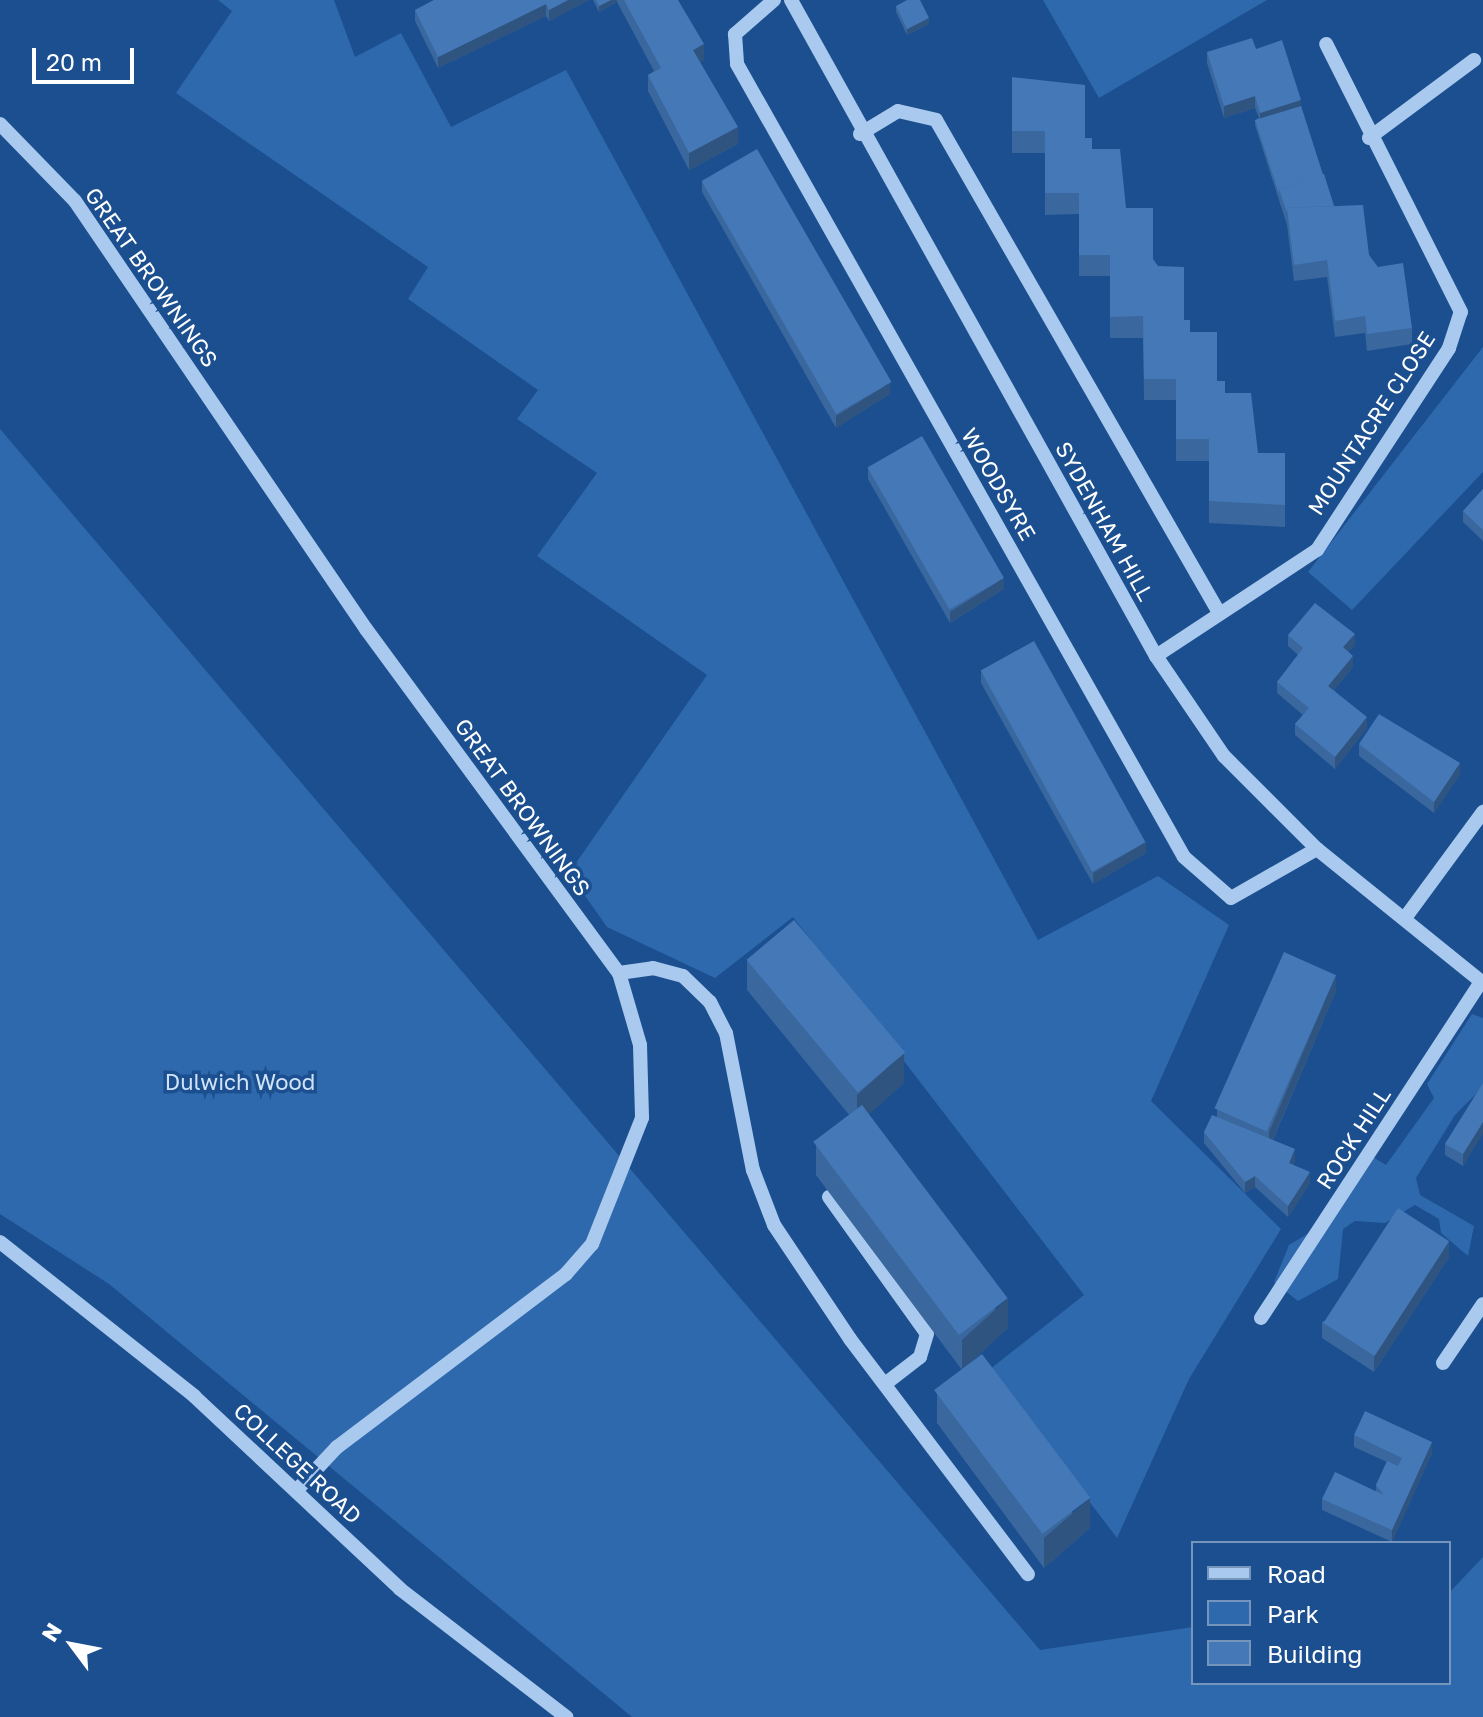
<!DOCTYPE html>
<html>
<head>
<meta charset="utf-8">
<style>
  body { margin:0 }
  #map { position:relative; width:1483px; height:1717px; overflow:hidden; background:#1b4f8f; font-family:"Golos Text",sans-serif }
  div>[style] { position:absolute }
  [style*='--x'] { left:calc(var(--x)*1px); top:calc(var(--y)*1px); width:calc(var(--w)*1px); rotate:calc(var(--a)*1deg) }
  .green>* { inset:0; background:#2e69ad }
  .minor>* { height:14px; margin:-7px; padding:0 7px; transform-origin:7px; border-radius:7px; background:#a9c9ee }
  .wall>* { inset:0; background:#3a679d }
  .shaded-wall>* { inset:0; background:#305480 }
  .building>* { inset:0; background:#4478b7; transform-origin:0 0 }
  span { translate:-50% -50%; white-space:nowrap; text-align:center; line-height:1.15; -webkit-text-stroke:7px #1b4f8f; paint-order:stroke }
  .street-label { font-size:22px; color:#fff }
  .park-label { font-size:22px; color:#cfe3fa }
  .legend { position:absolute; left:1191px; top:1541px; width:260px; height:144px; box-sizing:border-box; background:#1b4f8f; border:2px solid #7695bc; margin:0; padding:10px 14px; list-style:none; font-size:24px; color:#fff }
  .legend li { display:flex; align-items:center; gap:16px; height:40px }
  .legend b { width:40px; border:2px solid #7695bc }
  .north { position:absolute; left:32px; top:1605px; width:80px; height:80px; -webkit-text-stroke:6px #1b4f8f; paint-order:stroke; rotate:302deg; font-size:22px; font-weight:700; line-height:32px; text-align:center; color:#fff }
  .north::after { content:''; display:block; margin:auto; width:28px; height:36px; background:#fff; clip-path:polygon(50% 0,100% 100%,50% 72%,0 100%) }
  .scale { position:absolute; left:32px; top:48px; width:102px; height:36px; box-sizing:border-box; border:4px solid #fff; border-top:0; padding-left:10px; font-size:24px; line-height:28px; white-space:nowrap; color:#fff; -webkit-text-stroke:6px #1b4f8f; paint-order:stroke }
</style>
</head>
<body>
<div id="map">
  <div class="green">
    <div style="clip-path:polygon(218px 0,334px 0,355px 57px,401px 33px,451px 127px,566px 70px,1038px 940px,1158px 876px,1229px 925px,1151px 1101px,1281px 1229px,1189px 1379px,1117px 1538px,989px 1370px,1084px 1295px,793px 917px,715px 978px,607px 927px,569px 873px,707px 675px,537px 556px,597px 473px,517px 419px,538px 390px,408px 299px,428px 267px,176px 93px,232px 11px)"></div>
    <div style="clip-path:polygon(1043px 0,1267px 0,1099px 98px)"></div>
    <div style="clip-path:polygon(1483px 347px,1483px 472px,1352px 610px,1308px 572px)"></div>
    <div style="clip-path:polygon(0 429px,1040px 1650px,1193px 1627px,1193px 1683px,1449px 1683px,1449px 1593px,1483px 1557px,1483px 1717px,632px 1717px,109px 1284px,0 1214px)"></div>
    <div style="clip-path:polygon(1472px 1014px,1483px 1018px,1483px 1087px,1455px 1115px,1416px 1178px,1420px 1195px,1474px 1226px,1468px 1256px,1441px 1233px,1439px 1219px,1415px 1205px,1385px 1223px,1355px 1221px,1343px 1229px,1338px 1279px,1298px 1301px,1274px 1282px,1289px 1245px,1314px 1230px,1351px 1172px,1373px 1157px,1386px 1165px,1434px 1098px,1427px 1084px)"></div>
  </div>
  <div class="minor">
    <div style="--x:774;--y:0;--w:52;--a:138.9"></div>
    <div style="--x:735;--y:34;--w:30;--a:86"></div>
    <div style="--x:737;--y:64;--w:910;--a:60.59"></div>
    <div style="--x:1184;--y:857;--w:62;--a:41.1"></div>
    <div style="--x:1231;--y:898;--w:99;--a:-29.7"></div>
    <div style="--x:791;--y:0;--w:751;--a:60.91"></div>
    <div style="--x:1156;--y:656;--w:121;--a:55.8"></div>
    <div style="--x:1224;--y:756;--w:132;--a:45"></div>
    <div style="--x:1317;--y:849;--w:213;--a:38.9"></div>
    <div style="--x:0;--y:124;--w:107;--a:45.8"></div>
    <div style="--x:75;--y:201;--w:518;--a:55.79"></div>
    <div style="--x:366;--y:629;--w:427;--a:53.7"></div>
    <div style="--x:619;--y:973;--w:75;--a:73.7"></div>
    <div style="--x:640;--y:1045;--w:73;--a:88.4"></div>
    <div style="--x:642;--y:1118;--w:136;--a:111.6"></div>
    <div style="--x:592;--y:1244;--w:40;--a:131"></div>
    <div style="--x:566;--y:1274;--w:287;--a:142.9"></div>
    <div style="--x:337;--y:1447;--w:60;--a:133"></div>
    <div style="--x:860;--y:134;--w:44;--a:-31.2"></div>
    <div style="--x:898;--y:111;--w:39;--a:13"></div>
    <div style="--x:936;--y:120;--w:566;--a:60.13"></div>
    <div style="--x:1369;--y:138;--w:131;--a:-36.6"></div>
    <div style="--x:1156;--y:656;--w:193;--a:-33.4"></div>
    <div style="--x:1317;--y:550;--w:241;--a:-56.8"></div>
    <div style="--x:1449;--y:348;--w:38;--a:-72"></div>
    <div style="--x:1461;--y:312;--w:300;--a:-116.7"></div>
    <div style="--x:1405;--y:918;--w:132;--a:-53.7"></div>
    <div style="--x:619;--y:973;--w:34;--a:-8"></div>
    <div style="--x:653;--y:968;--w:31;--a:15"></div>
    <div style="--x:683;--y:976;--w:37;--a:44"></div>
    <div style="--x:710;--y:1002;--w:35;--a:63"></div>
    <div style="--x:726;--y:1033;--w:140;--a:78.9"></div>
    <div style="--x:753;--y:1170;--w:59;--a:69.1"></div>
    <div style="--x:774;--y:1225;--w:137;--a:56.3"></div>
    <div style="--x:850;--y:1339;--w:295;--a:52.9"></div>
    <div style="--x:829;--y:1197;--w:168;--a:54.4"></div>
    <div style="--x:927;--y:1334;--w:24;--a:107"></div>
    <div style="--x:920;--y:1357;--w:44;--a:142.4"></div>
    <div style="--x:0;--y:1242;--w:248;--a:38.4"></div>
    <div style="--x:194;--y:1396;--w:282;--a:43.1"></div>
    <div style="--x:400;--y:1589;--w:210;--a:37.6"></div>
    <div style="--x:1261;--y:1318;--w:402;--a:-56.8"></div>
    <div style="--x:1443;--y:1363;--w:71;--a:-55.9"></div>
  </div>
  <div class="wall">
    <div style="clip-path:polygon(434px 0,589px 0,549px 21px,546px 16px,438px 68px,415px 21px,415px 10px)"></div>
    <div style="clip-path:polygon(593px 0,678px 0,704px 60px,700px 62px,738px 144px,689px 170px,648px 91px,648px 75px,654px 71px,617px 2px,599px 12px)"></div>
    <div style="clip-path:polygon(896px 6px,929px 24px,907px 35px,896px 12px)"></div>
    <div style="clip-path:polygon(1256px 49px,1301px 106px,1323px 175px,1334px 206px,1369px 255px,1412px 328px,1412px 344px,1367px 351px,1365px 333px,1335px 337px,1327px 277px,1294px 281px,1287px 225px,1255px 125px,1255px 120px,1259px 118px,1255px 108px,1224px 118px,1207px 63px,1207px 52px)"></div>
    <div style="clip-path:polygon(1012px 77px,1085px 138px,1092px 149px,1126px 208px,1190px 332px,1258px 453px,1285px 453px,1285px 527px,1209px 523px,1209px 461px,1176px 461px,1176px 400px,1144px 400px,1143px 338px,1110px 338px,1110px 276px,1079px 276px,1079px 214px,1045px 215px,1045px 153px,1012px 153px)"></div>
    <div style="clip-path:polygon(702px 181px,890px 394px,836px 428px,702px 192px)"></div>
    <div style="clip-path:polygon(868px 468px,1004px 589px,950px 623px,868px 479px)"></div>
    <div style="clip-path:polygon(1483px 489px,1483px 541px,1463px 522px,1463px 511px)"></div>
    <div style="clip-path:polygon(1288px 635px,1355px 645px,1348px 652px,1353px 667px,1334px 690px,1367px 728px,1335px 769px,1295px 735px,1295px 724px,1303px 715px,1277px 693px,1277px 682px,1298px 655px,1288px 646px)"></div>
    <div style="clip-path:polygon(981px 672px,1146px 853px,1093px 884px,981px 683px)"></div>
    <div style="clip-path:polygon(1359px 744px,1460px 774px,1434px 813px,1359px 756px)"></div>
    <div style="clip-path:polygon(747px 960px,904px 1083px,868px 1114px,1008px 1328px,962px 1370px,816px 1175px,816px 1145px,850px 1116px,747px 990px)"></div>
    <div style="clip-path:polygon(1336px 991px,1273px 1140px,1295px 1160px,1293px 1165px,1310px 1183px,1288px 1217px,1255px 1187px,1245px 1193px,1204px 1143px,1204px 1132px,1217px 1117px,1217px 1109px)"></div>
    <div style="clip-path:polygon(1483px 1083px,1483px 1133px,1463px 1166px,1445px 1155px,1445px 1144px)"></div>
    <div style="clip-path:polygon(1449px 1257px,1374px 1372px,1322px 1338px,1322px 1322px)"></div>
    <div style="clip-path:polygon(937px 1393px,1090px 1528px,1044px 1568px,937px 1423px)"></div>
    <div style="clip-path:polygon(1354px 1435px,1432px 1453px,1392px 1542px,1322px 1510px,1322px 1499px,1376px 1492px,1376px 1485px,1387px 1462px,1354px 1447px)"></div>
  </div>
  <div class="shaded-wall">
    <div style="clip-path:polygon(568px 0,589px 0,549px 21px,549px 10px)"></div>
    <div style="clip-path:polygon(611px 0,617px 0,617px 2px,599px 12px,599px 6px)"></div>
    <div style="clip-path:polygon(546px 4px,546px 16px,438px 68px,438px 57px)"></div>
    <div style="clip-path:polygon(929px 18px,929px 24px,907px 35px,907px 29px)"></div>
    <div style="clip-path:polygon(704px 44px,704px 60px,693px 67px,693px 50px)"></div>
    <div style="clip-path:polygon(1255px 96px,1255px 108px,1224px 118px,1224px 106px)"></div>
    <div style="clip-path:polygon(1301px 100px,1301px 111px,1260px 124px,1260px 113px)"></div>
    <div style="clip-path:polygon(738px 127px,738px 144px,689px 170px,689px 153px)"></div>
    <div style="clip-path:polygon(890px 383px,890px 394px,836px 428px,836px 416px)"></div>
    <div style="clip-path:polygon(1004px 578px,1004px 589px,950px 623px,950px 612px)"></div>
    <div style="clip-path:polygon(1355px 634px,1355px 645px,1343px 658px,1343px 647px)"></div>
    <div style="clip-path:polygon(1353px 656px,1353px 667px,1328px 697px,1328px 686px)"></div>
    <div style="clip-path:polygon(1367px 717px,1367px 728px,1335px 769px,1335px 757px)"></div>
    <div style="clip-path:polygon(1460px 763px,1460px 774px,1434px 813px,1434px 802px)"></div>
    <div style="clip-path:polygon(1146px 842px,1146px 853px,1093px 884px,1093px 873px)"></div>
    <div style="clip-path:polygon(1336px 975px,1336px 991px,1269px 1148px,1269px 1132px)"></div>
    <div style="clip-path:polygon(904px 1053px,904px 1083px,857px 1125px,857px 1095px)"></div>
    <div style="clip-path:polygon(1483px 1122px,1483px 1133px,1463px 1166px,1463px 1154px)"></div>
    <div style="clip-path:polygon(1295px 1149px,1295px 1160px,1289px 1174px,1289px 1163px)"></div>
    <div style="clip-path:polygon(1310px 1172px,1310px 1183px,1288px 1217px,1288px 1206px)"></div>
    <div style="clip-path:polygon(1255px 1176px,1255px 1187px,1245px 1193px,1245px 1182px)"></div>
    <div style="clip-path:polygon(1449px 1241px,1449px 1257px,1374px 1372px,1374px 1356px)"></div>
    <div style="clip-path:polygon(1008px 1298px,1008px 1328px,962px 1370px,962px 1340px)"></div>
    <div style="clip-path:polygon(1432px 1442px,1432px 1453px,1392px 1542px,1392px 1530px)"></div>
    <div style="clip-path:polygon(1090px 1498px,1090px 1528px,1044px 1568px,1044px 1538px)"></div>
  </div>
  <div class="building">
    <div style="clip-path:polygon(434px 0,568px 0,549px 10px,546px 4px,438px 57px,415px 10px)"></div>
    <div style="clip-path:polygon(596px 0,611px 0,599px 6px)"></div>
    <div style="clip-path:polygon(624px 0,678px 0,704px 44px,693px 50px,738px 127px,689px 153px,648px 75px,661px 68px)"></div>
    <div style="clip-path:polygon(907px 0,920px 0,929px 18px,907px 29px,896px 6px)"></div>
    <div style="clip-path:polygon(1252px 38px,1256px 49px,1282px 40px,1301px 100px,1260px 113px,1255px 96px,1224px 106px,1207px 52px)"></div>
    <div style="clip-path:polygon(1012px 77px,1085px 85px,1085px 138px,1092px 138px,1092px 149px,1120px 149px,1126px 208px,1153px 208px,1153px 259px,1158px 266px,1184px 267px,1184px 320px,1190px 320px,1190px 332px,1217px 332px,1217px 381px,1225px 381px,1225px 393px,1251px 393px,1258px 453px,1285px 453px,1285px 505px,1209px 501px,1209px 439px,1176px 439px,1176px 379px,1144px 379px,1143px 316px,1110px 317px,1110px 255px,1079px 255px,1079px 193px,1045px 193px,1045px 131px,1012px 131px)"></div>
    <div style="clip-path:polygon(1301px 106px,1323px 175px,1279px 189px,1279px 194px,1255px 120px)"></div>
    <div style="left:757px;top:149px;width:269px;height:64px;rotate:60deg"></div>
    <div style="clip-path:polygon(1324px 174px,1334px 206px,1287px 208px,1287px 213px,1279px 189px)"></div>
    <div style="clip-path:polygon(1363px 205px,1369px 255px,1378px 267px,1403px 263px,1412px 328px,1367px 334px,1365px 316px,1335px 321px,1327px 260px,1294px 265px,1287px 208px)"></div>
    <div style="left:922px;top:436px;width:164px;height:63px;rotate:60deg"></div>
    <div style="clip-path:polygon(1483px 489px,1483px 530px,1463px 511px)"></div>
    <div style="clip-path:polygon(1315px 603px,1355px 634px,1343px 647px,1353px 656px,1328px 686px,1367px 717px,1335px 757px,1295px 724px,1309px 708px,1277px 682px,1303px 648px,1288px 635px)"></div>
    <div style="left:1034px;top:641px;width:230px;height:61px;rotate:61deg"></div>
    <div style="clip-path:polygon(1379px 714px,1460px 763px,1434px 802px,1359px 744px)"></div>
    <div style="left:794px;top:920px;width:173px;height:62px;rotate:50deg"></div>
    <div style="left:1284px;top:952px;width:57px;height:171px;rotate:24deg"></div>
    <div style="clip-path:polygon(1483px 1083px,1483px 1122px,1463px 1154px,1445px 1144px)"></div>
    <div style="left:862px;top:1105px;width:242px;height:61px;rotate:53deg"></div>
    <div style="clip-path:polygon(1212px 1115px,1295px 1149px,1289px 1163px,1310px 1172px,1288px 1206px,1255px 1176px,1245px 1182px,1204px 1132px)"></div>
    <div style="left:1398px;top:1208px;width:61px;height:137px;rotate:33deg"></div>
    <div style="left:982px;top:1354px;width:180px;height:60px;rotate:53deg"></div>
    <div style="clip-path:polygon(1365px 1411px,1432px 1442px,1392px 1530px,1322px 1499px,1335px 1472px,1384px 1495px,1376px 1485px,1387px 1461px,1398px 1466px,1402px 1458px,1354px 1435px)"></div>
  </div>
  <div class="street-label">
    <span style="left:152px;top:277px;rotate:55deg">GREAT BROWNINGS</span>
    <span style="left:1371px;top:423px;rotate:-57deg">MOUNTACRE CLOSE</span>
    <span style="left:999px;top:484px;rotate:60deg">WOODSYRE</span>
    <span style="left:1105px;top:521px;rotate:61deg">SYDENHAM HILL</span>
    <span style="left:523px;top:807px;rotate:54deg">GREAT BROWNINGS</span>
    <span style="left:1353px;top:1138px;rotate:-57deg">ROCK HILL</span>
    <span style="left:298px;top:1463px;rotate:43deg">COLLEGE ROAD</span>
  </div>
  <div class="park-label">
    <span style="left:240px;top:1082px">Dulwich Wood</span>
  </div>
  <ul class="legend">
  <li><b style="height:10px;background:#a9c9ee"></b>Road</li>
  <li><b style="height:22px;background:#2e69ad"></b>Park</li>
  <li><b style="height:22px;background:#4478b7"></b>Building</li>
  </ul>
  <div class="north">N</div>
  <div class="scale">20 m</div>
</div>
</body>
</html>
